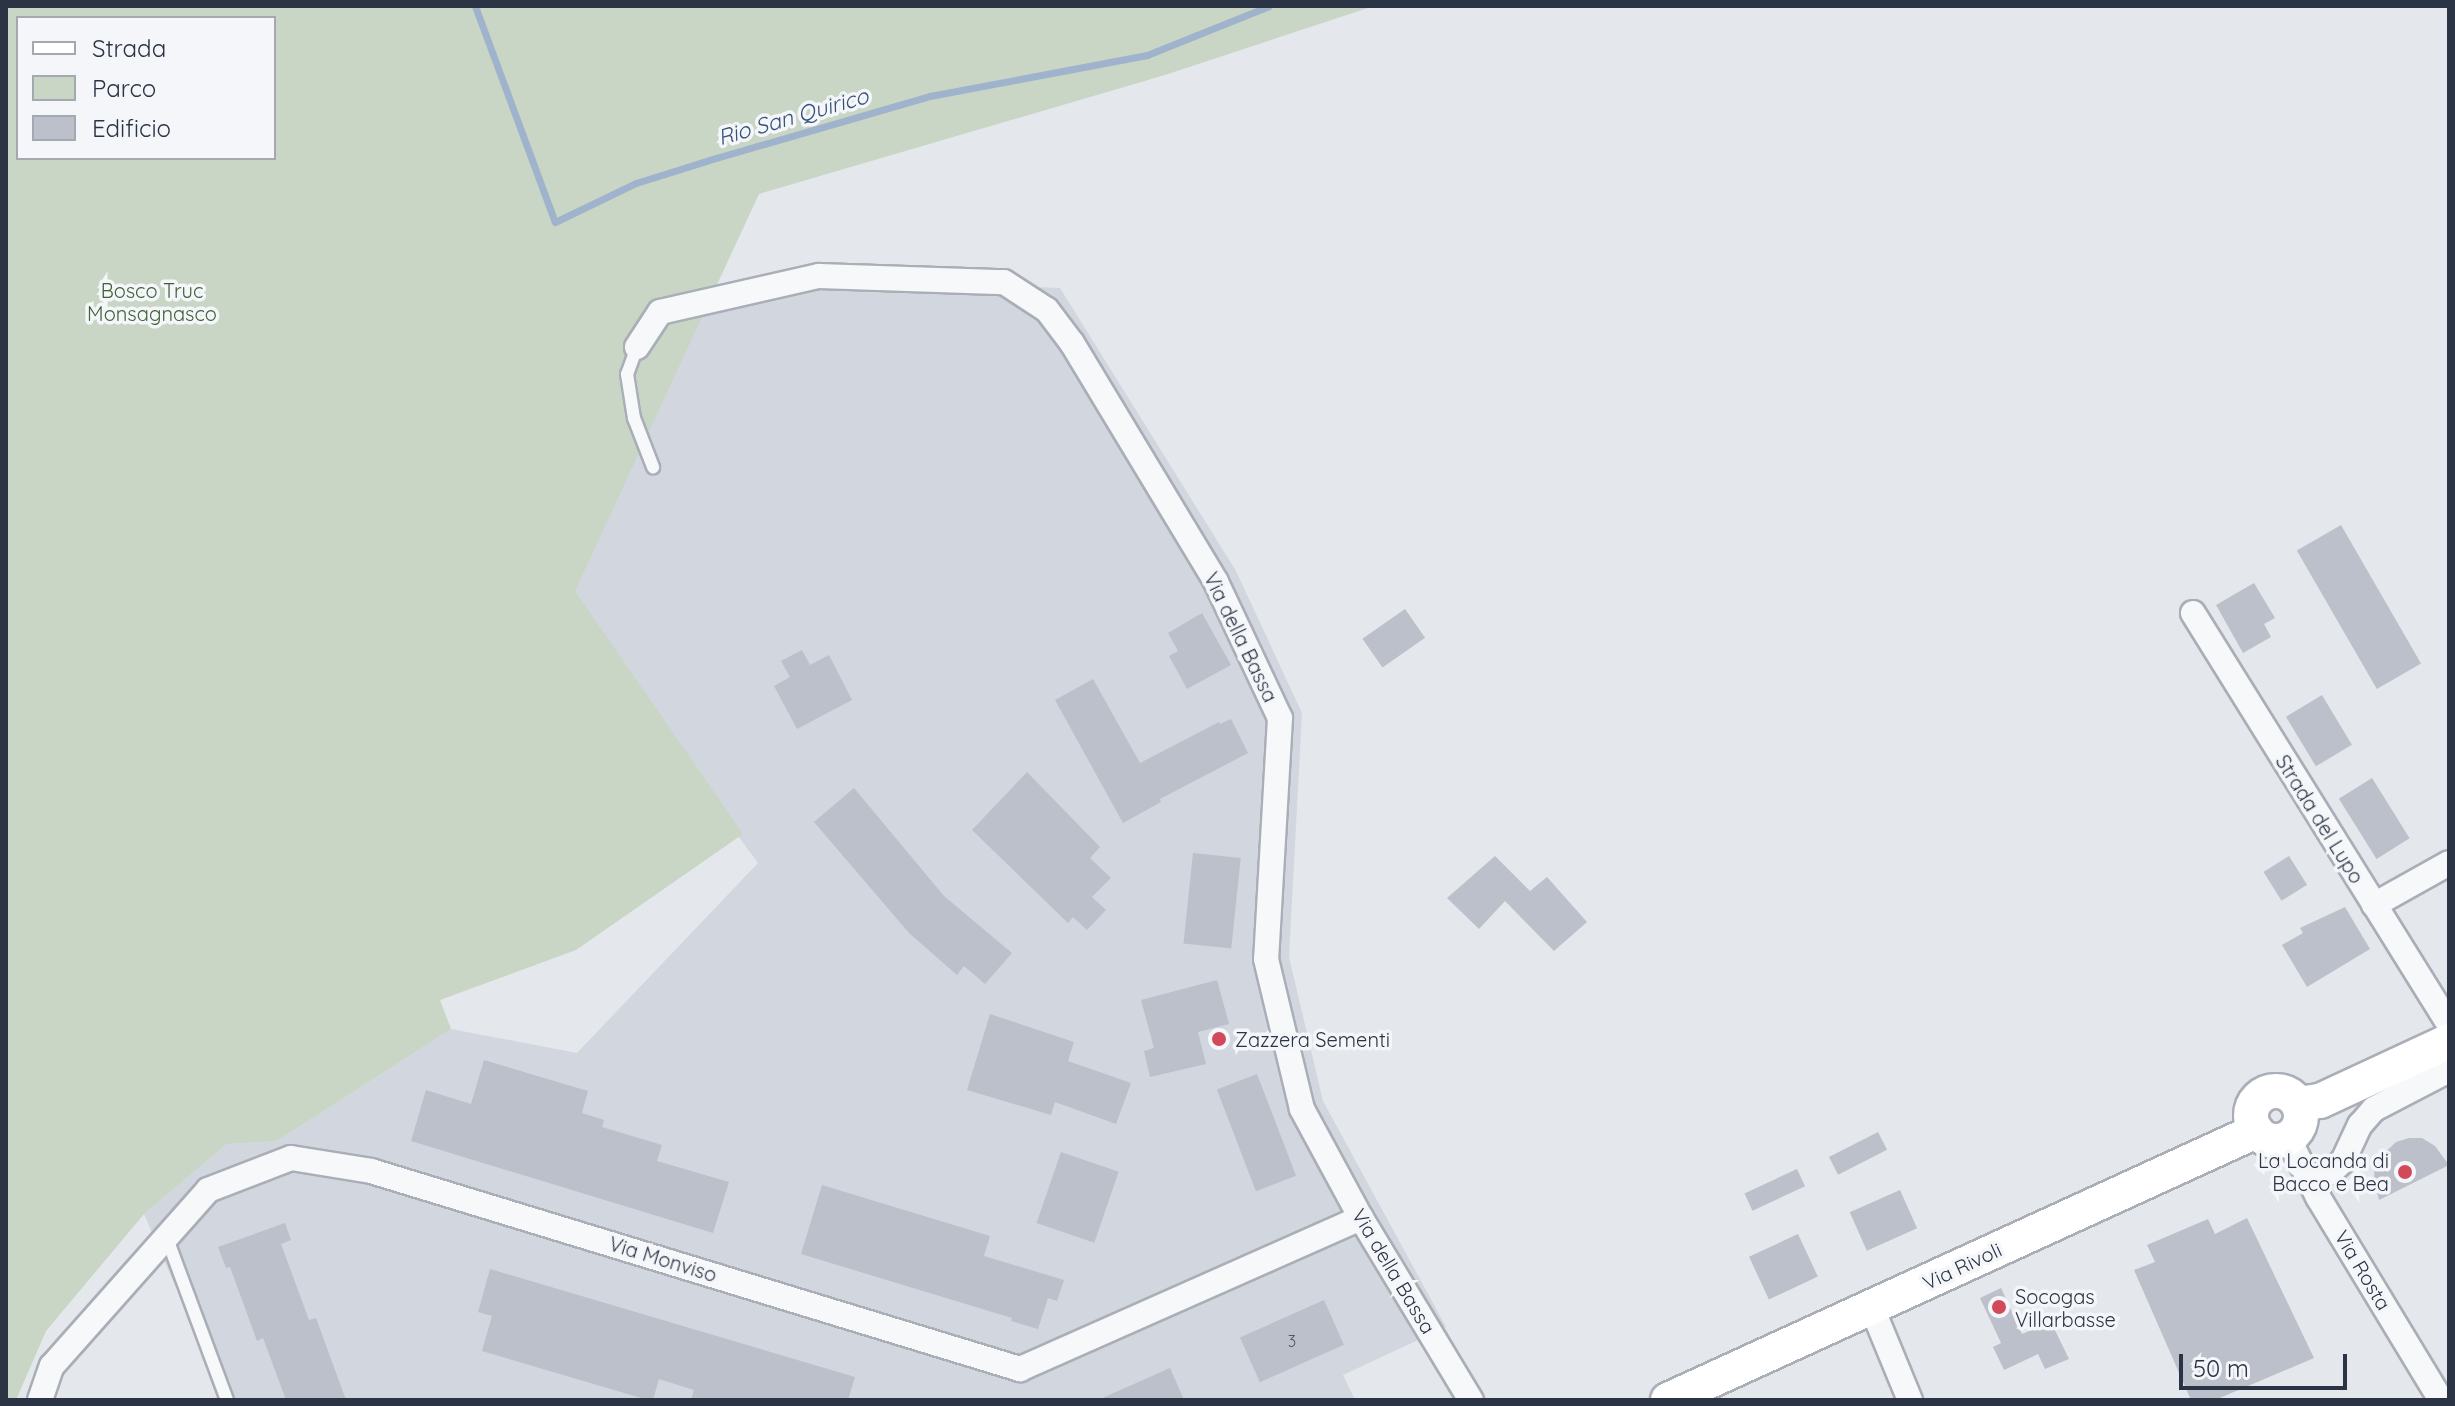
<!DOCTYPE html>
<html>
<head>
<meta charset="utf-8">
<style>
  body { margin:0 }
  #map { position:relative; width:2455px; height:1406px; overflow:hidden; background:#e4e7ec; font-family:Quicksand,sans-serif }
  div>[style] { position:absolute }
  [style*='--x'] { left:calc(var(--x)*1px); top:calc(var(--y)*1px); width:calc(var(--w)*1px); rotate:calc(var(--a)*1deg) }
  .built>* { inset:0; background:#d2d6de }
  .green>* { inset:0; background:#c9d6c5 }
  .stream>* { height:7px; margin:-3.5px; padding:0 3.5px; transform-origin:3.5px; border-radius:3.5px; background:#9fb4cc }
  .building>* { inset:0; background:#bbc0ca; transform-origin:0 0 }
  .roads { filter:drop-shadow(2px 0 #a9aeb7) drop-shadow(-2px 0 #a9aeb7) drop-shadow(0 2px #a9aeb7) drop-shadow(0 -2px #a9aeb7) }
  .lane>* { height:12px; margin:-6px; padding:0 6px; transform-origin:6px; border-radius:6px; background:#f7f8fa }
  .street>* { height:24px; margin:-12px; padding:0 12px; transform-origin:12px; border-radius:12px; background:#f7f8fa }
  .secondary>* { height:34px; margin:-17px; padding:0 17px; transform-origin:17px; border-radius:17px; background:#fff }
  .secondary>.ring { margin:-17px; padding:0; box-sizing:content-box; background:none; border:34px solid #fff; border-radius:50% }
  .dots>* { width:22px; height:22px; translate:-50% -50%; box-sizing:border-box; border:4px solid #f4f6f9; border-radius:50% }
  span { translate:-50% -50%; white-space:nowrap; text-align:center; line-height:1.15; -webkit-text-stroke:7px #f4f6f9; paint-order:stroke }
  .number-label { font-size:16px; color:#4f5766 }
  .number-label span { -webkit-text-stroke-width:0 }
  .park-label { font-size:20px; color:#3f6138 }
  .street-label { font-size:20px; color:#2b3445 }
  .poi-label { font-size:20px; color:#2b3445 }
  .left { translate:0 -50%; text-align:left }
  .right { translate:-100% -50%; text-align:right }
  .water-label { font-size:22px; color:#34527a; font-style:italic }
  .frame { position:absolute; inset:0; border:8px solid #2b3445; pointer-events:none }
  .legend { position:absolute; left:16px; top:16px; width:260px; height:144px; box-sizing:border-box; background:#f4f6f9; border:2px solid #a4a8b1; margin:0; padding:10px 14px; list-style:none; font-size:24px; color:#2b3445 }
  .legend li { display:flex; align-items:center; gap:16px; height:40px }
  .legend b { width:40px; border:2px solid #a4a8b1 }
  .scale { position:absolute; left:2179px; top:1354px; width:168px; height:36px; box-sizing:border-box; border:4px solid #2b3445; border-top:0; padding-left:10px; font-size:24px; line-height:28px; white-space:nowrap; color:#2b3445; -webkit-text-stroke:6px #f4f6f9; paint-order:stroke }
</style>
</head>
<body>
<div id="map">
  <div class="built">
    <div style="clip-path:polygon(847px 279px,1060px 288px,1236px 571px,1302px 713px,1289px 957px,1323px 1101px,1446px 1327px,1343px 1375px,1355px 1400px,225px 1400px,144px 1214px,227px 1144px,277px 1141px,451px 1029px,577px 1053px,758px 863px,671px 745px,551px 597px,619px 328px)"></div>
  </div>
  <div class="green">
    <div style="clip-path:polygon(evenodd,6px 6px,1374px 6px,1165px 75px,759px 194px,575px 591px,743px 834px,576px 950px,440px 1000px,451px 1029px,277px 1141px,227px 1144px,144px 1214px,46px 1331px,16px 1400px,6px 1400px,6px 6px,18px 18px,274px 18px,274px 158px,18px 158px,18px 18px)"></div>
  </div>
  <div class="stream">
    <div style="--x:475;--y:6;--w:230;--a:69.7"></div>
    <div style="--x:555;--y:222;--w:90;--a:-25.7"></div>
    <div style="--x:636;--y:183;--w:84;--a:-17.4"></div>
    <div style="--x:716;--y:158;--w:223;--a:-16.2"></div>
    <div style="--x:930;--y:96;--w:221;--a:-10.7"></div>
    <div style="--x:1147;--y:55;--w:131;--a:-21.9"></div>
  </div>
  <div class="building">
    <div style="left:2341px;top:525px;width:160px;height:51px;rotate:60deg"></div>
    <div style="clip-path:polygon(2254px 583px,2275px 618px,2264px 624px,2271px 637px,2243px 653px,2216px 605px)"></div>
    <div style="left:1405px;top:609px;width:35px;height:52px;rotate:55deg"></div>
    <div style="clip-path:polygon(1202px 613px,1231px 665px,1187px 689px,1169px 656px,1178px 651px,1168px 633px)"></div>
    <div style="clip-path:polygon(802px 650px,810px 665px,829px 655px,852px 700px,797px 729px,774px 686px,790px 677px,781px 661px)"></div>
    <div style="clip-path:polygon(1093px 679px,1140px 763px,1219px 722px,1220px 724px,1231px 719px,1248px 753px,1160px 799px,1161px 802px,1123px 823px,1055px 700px)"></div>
    <div style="left:2322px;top:695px;width:58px;height:42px;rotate:59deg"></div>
    <div style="clip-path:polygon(1027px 772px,1100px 847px,1090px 858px,1111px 878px,1092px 897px,1106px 910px,1087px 930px,1073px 917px,1068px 923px,972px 830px)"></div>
    <div style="left:2372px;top:778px;width:71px;height:39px;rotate:58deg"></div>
    <div style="clip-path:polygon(854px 788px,944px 896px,1012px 953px,985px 984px,964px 966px,957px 975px,909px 933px,814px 822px)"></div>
    <div style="left:1193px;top:853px;width:48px;height:91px;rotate:6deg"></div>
    <div style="clip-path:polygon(1495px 856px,1530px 891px,1547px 877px,1587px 922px,1554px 951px,1505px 901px,1479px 929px,1447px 898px)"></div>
    <div style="left:2289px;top:856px;width:34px;height:30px;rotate:58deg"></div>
    <div style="clip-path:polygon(2345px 907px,2370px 949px,2307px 987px,2282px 945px,2303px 933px,2300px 928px)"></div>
    <div style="clip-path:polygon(1217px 980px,1229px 1024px,1198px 1032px,1206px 1064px,1150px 1077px,1144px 1051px,1154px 1048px,1141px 1000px)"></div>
    <div style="clip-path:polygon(990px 1014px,1074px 1042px,1068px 1061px,1131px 1083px,1116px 1124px,1055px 1102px,1051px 1115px,967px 1090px)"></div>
    <div style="clip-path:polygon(484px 1060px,588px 1091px,582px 1113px,604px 1120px,602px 1127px,662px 1145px,657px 1161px,729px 1182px,713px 1233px,411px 1141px,426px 1090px,471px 1104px)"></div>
    <div style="left:1257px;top:1074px;width:109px;height:43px;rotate:69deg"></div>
    <div style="left:1878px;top:1132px;width:20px;height:55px;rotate:63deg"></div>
    <div style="clip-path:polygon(2409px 1138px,2422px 1138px,2435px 1146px,2449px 1165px,2379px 1200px,2374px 1179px,2375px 1162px,2396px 1142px)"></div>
    <div style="left:1061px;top:1152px;width:61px;height:75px;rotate:19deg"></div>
    <div style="left:1797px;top:1169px;width:19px;height:58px;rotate:65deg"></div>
    <div style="clip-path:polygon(822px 1185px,990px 1236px,984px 1256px,1064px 1280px,1057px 1301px,1048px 1298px,1038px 1329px,1011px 1321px,1012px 1318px,801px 1254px)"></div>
    <div style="left:1900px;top:1190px;width:42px;height:55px;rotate:66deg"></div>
    <div style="clip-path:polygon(2247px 1218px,2314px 1358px,2215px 1400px,2191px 1400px,2134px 1270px,2155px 1262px,2147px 1245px,2208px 1219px,2215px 1234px)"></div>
    <div style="clip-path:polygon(285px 1223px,291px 1240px,281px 1244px,309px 1320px,316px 1318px,346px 1400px,286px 1400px,263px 1338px,257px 1341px,230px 1267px,226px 1268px,218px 1247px)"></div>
    <div style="left:1798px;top:1234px;width:47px;height:54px;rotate:65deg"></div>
    <div style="clip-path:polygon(490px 1269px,855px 1377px,848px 1400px,691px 1400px,694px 1390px,659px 1379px,653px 1400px,648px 1400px,482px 1351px,492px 1316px,478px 1312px)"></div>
    <div style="clip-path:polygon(2001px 1288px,2022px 1334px,2051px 1322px,2069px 1359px,2045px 1369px,2038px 1354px,2004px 1370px,1993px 1347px,2001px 1343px,1980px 1298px)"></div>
    <div style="left:1324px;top:1300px;width:49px;height:92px;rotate:66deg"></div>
    <div style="clip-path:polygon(1170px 1368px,1184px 1400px,1098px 1400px)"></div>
  </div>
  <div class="roads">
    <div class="lane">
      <div style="--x:637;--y:347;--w:29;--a:110"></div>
      <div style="--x:627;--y:374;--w:45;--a:81"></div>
      <div style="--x:634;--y:418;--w:53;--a:68.8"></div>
      <div style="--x:166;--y:1236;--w:175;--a:69.6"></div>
    </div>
    <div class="street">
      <div style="--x:637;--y:347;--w:42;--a:-56.7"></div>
      <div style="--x:660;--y:312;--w:163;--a:-12.8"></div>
      <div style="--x:819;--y:276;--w:185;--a:1.9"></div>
      <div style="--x:1004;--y:282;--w:51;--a:33.1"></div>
      <div style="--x:1047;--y:310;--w:41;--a:52.9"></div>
      <div style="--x:1072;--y:343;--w:279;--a:58.9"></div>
      <div style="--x:1216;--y:582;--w:150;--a:64.8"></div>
      <div style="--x:1280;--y:718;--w:241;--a:93.3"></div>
      <div style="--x:1266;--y:959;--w:154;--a:76.5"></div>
      <div style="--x:1302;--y:1109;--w:124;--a:61.6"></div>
      <div style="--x:1361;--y:1218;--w:213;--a:58.9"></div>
      <div style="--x:2193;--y:613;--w:484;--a:58.1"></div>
      <div style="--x:2374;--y:905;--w:86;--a:-29.2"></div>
      <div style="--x:2288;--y:1138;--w:66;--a:63"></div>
      <div style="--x:2318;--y:1197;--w:237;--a:58.8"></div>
      <div style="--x:2310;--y:1180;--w:22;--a:-21"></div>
      <div style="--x:2331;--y:1172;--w:16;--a:-43"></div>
      <div style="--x:2343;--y:1161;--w:40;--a:-65"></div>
      <div style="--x:2360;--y:1125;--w:21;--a:-49"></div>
      <div style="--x:2374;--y:1109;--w:85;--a:-27.5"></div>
      <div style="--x:1872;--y:1308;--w:100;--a:67.6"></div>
      <div style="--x:40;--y:1400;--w:36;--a:-71"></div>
      <div style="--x:52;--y:1366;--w:235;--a:-48.4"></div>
      <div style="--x:208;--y:1190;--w:89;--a:-21.1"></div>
      <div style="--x:291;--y:1158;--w:81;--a:9.2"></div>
      <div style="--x:371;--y:1171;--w:679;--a:16.97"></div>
      <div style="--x:1020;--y:1369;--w:373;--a:-23.9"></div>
    </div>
    <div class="secondary">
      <div class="ring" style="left:2251px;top:1091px;width:16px;height:16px"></div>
      <div style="--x:2298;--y:1104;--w:22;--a:-8"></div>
      <div style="--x:2320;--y:1101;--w:142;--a:-24.9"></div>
      <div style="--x:1668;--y:1400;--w:647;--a:-24.58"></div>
    </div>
  </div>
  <div class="dots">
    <div style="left:1219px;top:1039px;background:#d1495b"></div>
    <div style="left:2405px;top:1172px;background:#d1495b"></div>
    <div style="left:1999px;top:1307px;background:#d1495b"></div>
  </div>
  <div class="number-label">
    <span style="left:1292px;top:1341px">3</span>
  </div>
  <div class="park-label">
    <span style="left:152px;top:302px">Bosco Truc<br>Monsagnasco</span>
  </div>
  <div class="street-label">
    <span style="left:1241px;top:637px;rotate:64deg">Via della Bassa</span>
    <span style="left:2320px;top:819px;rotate:58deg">Strada del Lupo</span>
    <span style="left:663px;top:1259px;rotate:17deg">Via Monviso</span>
    <span style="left:1962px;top:1266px;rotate:-25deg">Via Rivoli</span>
    <span style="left:2363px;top:1270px;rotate:59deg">Via Rosta</span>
    <span style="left:1394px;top:1271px;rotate:59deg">Via della Bassa</span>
  </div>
  <div class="poi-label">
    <span class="left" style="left:1235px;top:1039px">Zazzera Sementi</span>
    <span class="right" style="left:2389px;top:1172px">La Locanda di<br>Bacco e Bea</span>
    <span class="left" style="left:2015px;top:1308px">Socogas<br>Villarbasse</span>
  </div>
  <div class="water-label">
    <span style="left:793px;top:117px;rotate:-16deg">Rio San Quirico</span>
  </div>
  <div class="frame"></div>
  <ul class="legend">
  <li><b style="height:10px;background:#fff"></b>Strada</li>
  <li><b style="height:22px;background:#c9d6c5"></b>Parco</li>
  <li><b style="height:22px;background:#bbc0ca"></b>Edificio</li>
  </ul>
  <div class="scale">50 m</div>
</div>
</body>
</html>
